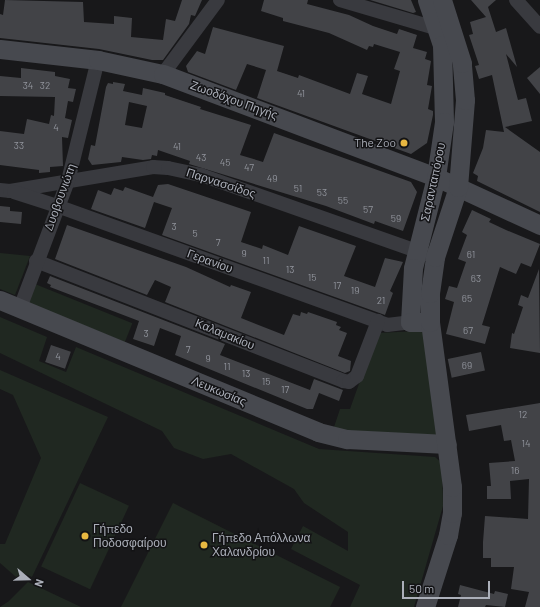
<!DOCTYPE html>
<html>
<head>
<meta charset="utf-8">
<style>
  body { margin:0 }
  #map { position:relative; width:540px; height:607px; overflow:hidden; background:#18181a; font-family:Barlow,sans-serif }
  div>[style] { position:absolute }
  [style*='--x'] { left:calc(var(--x)*1px); top:calc(var(--y)*1px); width:calc(var(--w)*1px); rotate:calc(var(--a)*1deg) }
  .green>* { inset:0; background:#202821; transform-origin:0 0 }
  .building>* { inset:0; background:#424347; transform-origin:0 0 }
  .street>* { height:14px; margin:-7px; padding:0 7px; transform-origin:7px; border-radius:7px; background:#393a3f }
  .secondary>* { height:19px; margin:-9.5px; padding:0 9.5px; transform-origin:9.5px; border-radius:9.5px; background:#47494f }
  .dots>* { width:11px; height:11px; translate:-50% -50%; box-sizing:border-box; border:2px solid #131315; border-radius:50% }
  span { translate:-50% -50%; white-space:nowrap; text-align:center; line-height:1.15; -webkit-text-stroke:3px #131315; paint-order:stroke }
  .number-label { font-size:10px; color:#91949c }
  .number-label span { -webkit-text-stroke-width:0 }
  .street-label { font-size:12px; color:#abafb9 }
  .poi-label { font-size:12px; color:#abafb9 }
  .right { translate:-100% -50%; text-align:right }
  .left { translate:0 -50%; text-align:left }
  .north { position:absolute; left:8px; top:559px; width:40px; height:40px; -webkit-text-stroke:3px #131315; paint-order:stroke; rotate:110deg; font-size:11px; font-weight:700; line-height:16px; text-align:center; color:#abafb9 }
  .north::after { content:''; display:block; margin:auto; width:14px; height:18px; background:#abafb9; clip-path:polygon(50% 0,100% 100%,50% 72%,0 100%) }
  .scale { position:absolute; left:402px; top:581px; width:88px; height:18px; box-sizing:border-box; border:2px solid #abafb9; border-top:0; padding-left:5px; font-size:12px; line-height:14px; white-space:nowrap; color:#abafb9; -webkit-text-stroke:3px #131315; paint-order:stroke }
</style>
</head>
<body>
<div id="map">
  <div class="green">
    <div style="clip-path:polygon(0 253px,30px 256px,15px 295px,0 289px)"></div>
    <div style="left:35px;top:284px;width:105px;height:20px;rotate:22deg"></div>
    <div style="clip-path:polygon(0 317px,47px 337px,39px 361px,66px 372px,76px 347px,319px 449px,435px 457px,442px 463px,443px 506px,414px 607px,350px 607px,360px 585px,291px 549px,303px 526px,348px 551px,348px 532px,304px 503px,294px 489px,231px 454px,203px 459px,174px 448px,162px 431px,0 353px)"></div>
    <div style="clip-path:polygon(419px 331px,426px 334px,437px 435px,333px 430px,340px 409px,350px 409px,377px 333px)"></div>
    <div style="clip-path:polygon(0 370px,108px 417px,32px 577px,23px 573px,16px 577px,0 563px,0 544px,5px 544px,41px 458px,13px 395px,0 389px)"></div>
    <div style="left:80px;top:483px;width:54px;height:92px;rotate:25deg"></div>
    <div style="clip-path:polygon(173px 503px,340px 587px,330px 607px,121px 607px)"></div>
    <div style="clip-path:polygon(28px 582px,81px 607px,0 607px,9px 601px)"></div>
  </div>
  <div class="building">
    <div style="clip-path:polygon(5px 0,83px 2px,84px 22px,114px 24px,114px 16px,132px 18px,131px 37px,163px 40px,166px 19px,175px 21px,182px 0,202px 0,195px 16px,191px 15px,189px 24px,163px 60px,152px 60px,99px 49px,0 38px,0 14px,3px 15px)"></div>
    <div style="clip-path:polygon(264px 0,308px 0,307px 4px,349px 15px,373px 26px,397px 34px,399px 29px,417px 35px,413px 48px,427px 52px,425px 59px,431px 61px,427px 85px,432px 86px,428px 109px,433px 111px,433px 115px,427px 143px,411px 154px,257px 98px,266px 70px,247px 64px,236px 90px,188px 72px,186px 66px,197px 51px,205px 54px,213px 27px,284px 46px,277px 71px,298px 78px,299px 75px,350px 94px,357px 73px,368px 76px,362px 94px,391px 104px,400px 71px,394px 69px,400px 52px,374px 44px,373px 47px,369px 46px,367px 50px,329px 33px,283px 21px,283px 18px,261px 11px)"></div>
    <div style="clip-path:polygon(370px 0,411px 0,416px 12px,413px 13px)"></div>
    <div style="clip-path:polygon(471px 0,496px 0,488px 7px,496px 32px,506px 28px,517px 67px,506px 54px,518px 100px,526px 98px,532px 121px,505px 127px,540px 152px,540px 212px,477px 181px,478px 176px,473px 173px,483px 148px,486px 130px,504px 132px,492px 75px,479px 79px,475px 66px,479px 65px,469px 35px,473px 34px,470px 22px,486px 17px)"></div>
    <div style="clip-path:polygon(540px 67px,540px 94px,527px 78px)"></div>
    <div style="clip-path:polygon(21px 68px,55px 72px,55px 76px,70px 79px,68px 88px,76px 89px,73px 102px,68px 101px,65px 118px,72px 120px,68px 138px,62px 137px,63px 166px,50px 167px,50px 172px,39px 173px,39px 170px,0 165px,0 131px,24px 134px,27px 119px,49px 124px,51px 115px,54px 116px,55px 97px,0 96px,0 76px,21px 78px)"></div>
    <div style="clip-path:polygon(evenodd,113px 82px,125px 84px,123px 91px,142px 95px,143px 88px,165px 93px,165px 95px,201px 107px,200px 109px,251px 125px,240px 155px,263px 162px,274px 133px,411px 182px,417px 192px,403px 231px,375px 221px,374px 224px,326px 206px,189px 164px,190px 161px,158px 150px,157px 156px,152px 155px,151px 159px,143px 160px,122px 157px,121px 162px,92px 165px,88px 159px,91px 145px,95px 146px,106px 87px,108px 83px,113px 84px,113px 82px,129px 102px,147px 106px,142px 128px,125px 125px,129px 102px)"></div>
    <div style="clip-path:polygon(168px 184px,251px 212px,241px 242px,262px 249px,263px 245px,288px 255px,299px 226px,356px 246px,344px 276px,375px 287px,385px 258px,403px 262px,390px 291px,393px 293px,385px 315px,162px 235px,172px 208px,154px 202px,145px 228px,91px 209px,98px 190px,111px 195px,114px 188px,123px 191px,125px 187px,153px 197px,158px 185px)"></div>
    <div style="clip-path:polygon(0 206px,10px 207px,10px 211px,22px 212px,21px 224px,0 222px)"></div>
    <div style="clip-path:polygon(472px 210px,491px 219px,489px 222px,506px 230px,540px 244px,531px 267px,521px 263px,516px 274px,500px 267px,482px 325px,490px 327px,485px 344px,446px 334px,454px 302px,445px 299px,449px 286px,457px 288px,466px 262px,458px 259px,467px 235px,462px 232px)"></div>
    <div style="clip-path:polygon(67px 225px,186px 267px,230px 287px,231px 285px,251px 292px,241px 318px,284px 335px,293px 314px,300px 316px,301px 312px,307px 314px,308px 312px,337px 322px,336px 325px,341px 327px,339px 330px,347px 333px,338px 356px,351px 361px,350px 371px,345px 373px,165px 302px,171px 287px,155px 280px,147px 295px,55px 259px)"></div>
    <div style="clip-path:polygon(539px 269px,540px 353px,510px 348px,512px 333px,514px 334px,523px 307px,518px 305px,521px 295px,528px 298px)"></div>
    <div style="clip-path:polygon(50px 276px,225px 344px,220px 355px,297px 385px,310px 390px,314px 379px,343px 390px,339px 401px,319px 393px,313px 409px,307px 409px,175px 355px,181px 336px,160px 328px,154px 346px,133px 339px,139px 321px,50px 287px,51px 285px,47px 283px)"></div>
    <div style="left:51px;top:345px;width:21px;height:18px;rotate:19deg"></div>
    <div style="left:481px;top:352px;width:19px;height:34px;rotate:78deg"></div>
    <div style="clip-path:polygon(540px 403px,540px 607px,525px 607px,529px 592px,511px 589px,514px 567px,491px 567px,491px 558px,483px 558px,483px 542px,485px 516px,528px 519px,529px 479px,510px 481px,511px 499px,487px 499px,487px 486px,491px 486px,489px 463px,515px 461px,511px 440px,504px 441px,501px 425px,469px 431px,466px 415px)"></div>
    <div style="clip-path:polygon(460px 585px,494px 594px,495px 591px,508px 594px,505px 607px,486px 605px,485px 607px,458px 607px,461px 595px,458px 594px)"></div>
  </div>
  <div class="street">
    <div style="--x:340;--y:0;--w:109;--a:16.4"></div>
    <div style="--x:516;--y:0;--w:36;--a:48"></div>
    <div style="--x:163;--y:74;--w:92;--a:-53.4"></div>
    <div style="--x:0;--y:190;--w:10;--a:6"></div>
    <div style="--x:10;--y:191;--w:145;--a:-9.5"></div>
    <div style="--x:153;--y:167;--w:15;--a:4"></div>
    <div style="--x:168;--y:168;--w:34;--a:12"></div>
    <div style="--x:201;--y:175;--w:238;--a:19.4"></div>
    <div style="--x:14;--y:192;--w:45;--a:18"></div>
    <div style="--x:57;--y:206;--w:351;--a:19.8"></div>
    <div style="--x:387;--y:325;--w:23;--a:-7"></div>
    <div style="--x:36;--y:261;--w:330;--a:21.3"></div>
    <div style="--x:343;--y:381;--w:6;--a:9"></div>
    <div style="--x:349;--y:382;--w:10;--a:-37"></div>
    <div style="--x:357;--y:376;--w:59;--a:-69.1"></div>
    <div style="--x:20;--y:308;--w:136;--a:-69.3"></div>
    <div style="--x:68;--y:181;--w:125;--a:-76.1"></div>
  </div>
  <div class="secondary">
    <div style="--x:427;--y:0;--w:47;--a:71.6"></div>
    <div style="--x:442;--y:45;--w:77;--a:88.5"></div>
    <div style="--x:444;--y:122;--w:56;--a:98.3"></div>
    <div style="--x:436;--y:177;--w:94;--a:104.2"></div>
    <div style="--x:413;--y:268;--w:54;--a:93.2"></div>
    <div style="--x:410;--y:322;--w:20;--a:0"></div>
    <div style="--x:0;--y:49;--w:99;--a:6.4"></div>
    <div style="--x:98;--y:60;--w:66;--a:12.2"></div>
    <div style="--x:163;--y:74;--w:292;--a:20.7"></div>
    <div style="--x:436;--y:177;--w:115;--a:24.8"></div>
    <div style="--x:0;--y:300;--w:344;--a:22.5"></div>
    <div style="--x:318;--y:432;--w:30;--a:14"></div>
    <div style="--x:347;--y:439;--w:100;--a:2.9"></div>
    <div style="--x:425;--y:607;--w:76;--a:-72.3"></div>
    <div style="--x:448;--y:535;--w:22;--a:-80"></div>
    <div style="--x:452;--y:513;--w:26;--a:-90"></div>
    <div style="--x:452;--y:487;--w:166;--a:-97.6"></div>
    <div style="--x:430;--y:322;--w:29;--a:-90"></div>
    <div style="--x:430;--y:293;--w:36;--a:-82"></div>
    <div style="--x:435;--y:257;--w:74;--a:-71.8"></div>
    <div style="--x:458;--y:187;--w:87;--a:-85.4"></div>
    <div style="--x:465;--y:100;--w:37;--a:-95"></div>
    <div style="--x:462;--y:63;--w:66;--a:-107.6"></div>
  </div>
  <div class="dots">
    <div style="left:404px;top:143px;background:#e8b741"></div>
    <div style="left:85px;top:536px;background:#e8b741"></div>
    <div style="left:204px;top:545px;background:#e8b741"></div>
  </div>
  <div class="number-label">
    <span style="left:28px;top:86px">34</span>
    <span style="left:45px;top:86px">32</span>
    <span style="left:301px;top:94px">41</span>
    <span style="left:56px;top:128px">4</span>
    <span style="left:19px;top:146px">33</span>
    <span style="left:177px;top:147px">41</span>
    <span style="left:201px;top:158px">43</span>
    <span style="left:225px;top:163px">45</span>
    <span style="left:249px;top:168px">47</span>
    <span style="left:272px;top:179px">49</span>
    <span style="left:298px;top:189px">51</span>
    <span style="left:322px;top:193px">53</span>
    <span style="left:343px;top:201px">55</span>
    <span style="left:368px;top:210px">57</span>
    <span style="left:396px;top:219px">59</span>
    <span style="left:174px;top:227px">3</span>
    <span style="left:195px;top:234px">5</span>
    <span style="left:218px;top:243px">7</span>
    <span style="left:244px;top:254px">9</span>
    <span style="left:471px;top:255px">61</span>
    <span style="left:266px;top:261px">11</span>
    <span style="left:290px;top:270px">13</span>
    <span style="left:312px;top:278px">15</span>
    <span style="left:476px;top:279px">63</span>
    <span style="left:337px;top:286px">17</span>
    <span style="left:355px;top:291px">19</span>
    <span style="left:467px;top:299px">65</span>
    <span style="left:381px;top:301px">21</span>
    <span style="left:468px;top:331px">67</span>
    <span style="left:146px;top:334px">3</span>
    <span style="left:188px;top:350px">7</span>
    <span style="left:58px;top:357px">4</span>
    <span style="left:208px;top:359px">9</span>
    <span style="left:467px;top:366px">69</span>
    <span style="left:227px;top:367px">11</span>
    <span style="left:246px;top:374px">13</span>
    <span style="left:266px;top:382px">15</span>
    <span style="left:285px;top:390px">17</span>
    <span style="left:523px;top:415px">12</span>
    <span style="left:526px;top:444px">14</span>
    <span style="left:515px;top:471px">16</span>
  </div>
  <div class="street-label">
    <span style="left:234px;top:100px;rotate:20deg">Ζωοδόχου Πηγής</span>
    <span style="left:433px;top:182px;rotate:-78deg">Σαρανταπόρου</span>
    <span style="left:221px;top:183px;rotate:18deg">Παρνασσίδος</span>
    <span style="left:60px;top:197px;rotate:-70deg">Δυοβουνιώτη</span>
    <span style="left:210px;top:261px;rotate:20deg">Γερανίου</span>
    <span style="left:225px;top:334px;rotate:22deg">Καλαμακίου</span>
    <span style="left:219px;top:391px;rotate:23deg">Λευκωσίας</span>
  </div>
  <div class="poi-label">
    <span class="right" style="left:396px;top:143px">The Zoo</span>
    <span class="left" style="left:93px;top:536px">Γήπεδο<br>Ποδοσφαίρου</span>
    <span class="left" style="left:212px;top:545px">Γήπεδο Απόλλωνα<br>Χαλανδρίου</span>
  </div>
  <div class="north">N</div>
  <div class="scale">50 m</div>
</div>
</body>
</html>
